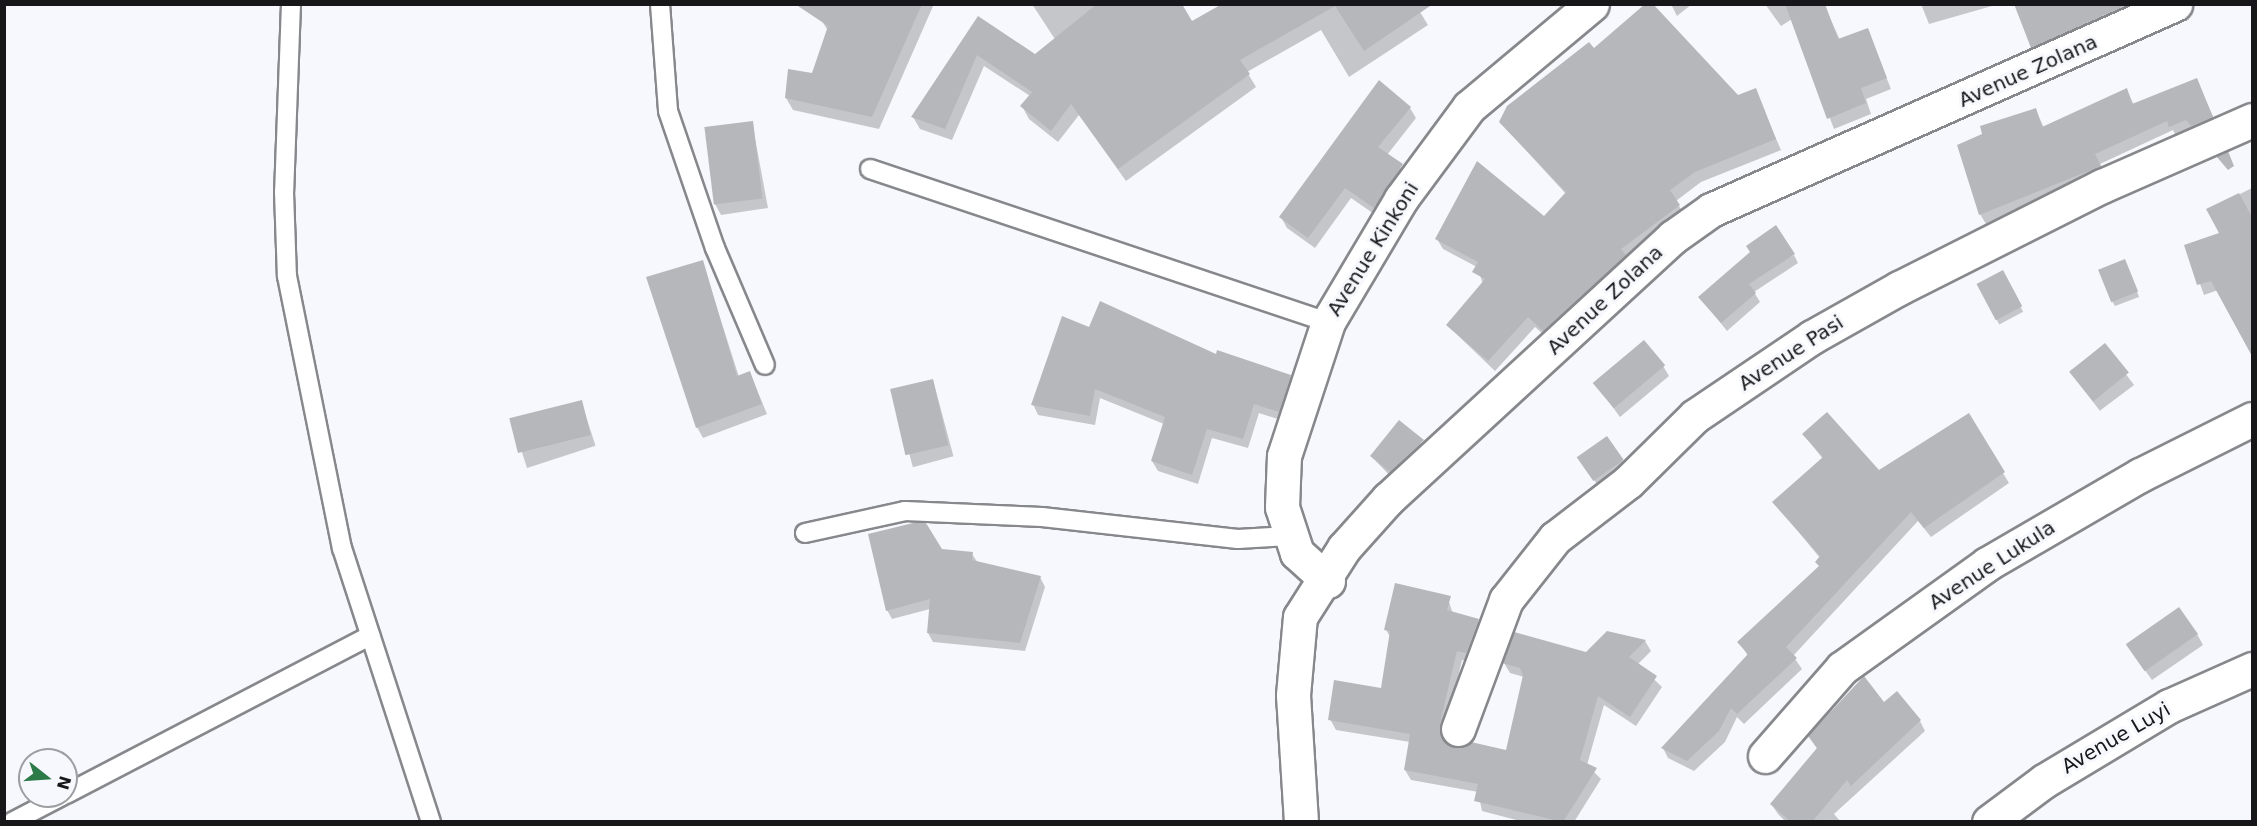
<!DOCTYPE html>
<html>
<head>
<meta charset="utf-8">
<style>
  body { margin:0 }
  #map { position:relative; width:2257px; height:826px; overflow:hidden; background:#f7f8fd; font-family:"DejaVu Sans",sans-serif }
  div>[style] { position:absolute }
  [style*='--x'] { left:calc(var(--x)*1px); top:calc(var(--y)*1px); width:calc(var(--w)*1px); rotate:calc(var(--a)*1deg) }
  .shadow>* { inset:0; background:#0003; transform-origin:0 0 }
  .building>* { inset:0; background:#b6b7bb; transform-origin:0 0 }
  .roads { filter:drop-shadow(2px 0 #87888c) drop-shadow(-2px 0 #87888c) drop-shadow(0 2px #87888c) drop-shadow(0 -2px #87888c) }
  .lane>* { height:18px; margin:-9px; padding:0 9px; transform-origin:9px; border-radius:9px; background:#fff }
  .street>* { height:33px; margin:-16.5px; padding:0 16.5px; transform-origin:16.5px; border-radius:16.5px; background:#fff }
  span { translate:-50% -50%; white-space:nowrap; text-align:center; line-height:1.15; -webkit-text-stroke:6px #f7f8fd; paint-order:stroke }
  .street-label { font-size:20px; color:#171719 }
  .frame { position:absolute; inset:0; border:6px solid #171719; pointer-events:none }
  .north { position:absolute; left:18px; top:748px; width:60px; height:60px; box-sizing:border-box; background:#f7f8fd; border:2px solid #9d9ea2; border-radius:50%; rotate:107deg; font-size:16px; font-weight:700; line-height:24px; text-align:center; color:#171719 }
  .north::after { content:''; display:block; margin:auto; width:21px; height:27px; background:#2d7a49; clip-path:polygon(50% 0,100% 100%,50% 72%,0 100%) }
</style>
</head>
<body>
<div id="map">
  <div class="shadow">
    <div style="clip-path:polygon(833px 4px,934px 4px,879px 129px,793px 110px,786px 98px,813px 75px,828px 31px,822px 21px)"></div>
    <div style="clip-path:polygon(1032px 4px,1180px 4px,1191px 23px,1226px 4px,1415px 4px,1428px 25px,1349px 77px,1321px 30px,1247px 72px,1256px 87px,1126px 181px,1079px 115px,1058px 142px,1029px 119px,1022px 106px,1030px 96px,984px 66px,952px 140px,920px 129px,913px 117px,978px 18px,1090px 93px)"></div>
    <div style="clip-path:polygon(1671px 4px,1692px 4px,1677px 16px)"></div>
    <div style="clip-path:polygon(1765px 4px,1824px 5px,1840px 40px,1869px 34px,1891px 89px,1866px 99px,1871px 114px,1834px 129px,1792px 19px,1781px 26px)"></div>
    <div style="clip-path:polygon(1921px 4px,1999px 4px,1929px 24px)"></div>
    <div style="clip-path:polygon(2015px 4px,2131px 4px,2136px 13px,2038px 57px)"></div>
    <div style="clip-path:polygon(1594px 50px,1738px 97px,1755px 90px,1781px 150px,1701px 182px,1676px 201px,1685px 216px,1550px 340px,1535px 327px,1495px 371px,1448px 326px,1483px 284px,1477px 267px,1443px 249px,1437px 239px,1544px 218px,1566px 194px,1500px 122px)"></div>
    <div style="clip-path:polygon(2196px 80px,2218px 127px,2176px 136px,2173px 130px,2100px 164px,2105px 176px,1986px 224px,1980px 214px,2036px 110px,2044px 128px,2127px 90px,2134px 105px)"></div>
    <div style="clip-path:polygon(1410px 108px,1416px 118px,1387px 155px,1408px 176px,1380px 218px,1351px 198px,1315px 248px,1287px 228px,1281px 217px)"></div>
    <div style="clip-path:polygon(752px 122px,768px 208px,721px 215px,715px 204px)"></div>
    <div style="clip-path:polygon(2252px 188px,2252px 355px,2218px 290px,2204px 295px,2186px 246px,2221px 234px,2208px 210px)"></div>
    <div style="clip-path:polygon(1794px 255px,1798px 263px,1754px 292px,1760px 302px,1727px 331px,1700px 297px)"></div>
    <div style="clip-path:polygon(702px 261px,739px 377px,750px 373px,767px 414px,703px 438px,697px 427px)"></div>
    <div style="clip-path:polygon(2129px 270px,2139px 297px,2115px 306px,2112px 301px)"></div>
    <div style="left:2002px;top:272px;width:45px;height:27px;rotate:62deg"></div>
    <div style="clip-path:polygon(1090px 329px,1290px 376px,1296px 386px,1284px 421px,1259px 413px,1248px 448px,1212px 438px,1198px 484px,1158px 471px,1152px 461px,1164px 424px,1100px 398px,1095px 425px,1038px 415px,1033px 404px)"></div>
    <div style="left:2104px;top:345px;width:50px;height:43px;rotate:53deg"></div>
    <div style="clip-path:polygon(1663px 366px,1669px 376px,1620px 417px,1595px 383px)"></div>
    <div style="left:933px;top:380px;width:79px;height:42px;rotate:75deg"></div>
    <div style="left:581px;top:401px;width:47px;height:72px;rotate:72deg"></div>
    <div style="clip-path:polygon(1968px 415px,2009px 483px,1931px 537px,1918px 521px,1793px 656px,1802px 669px,1744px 724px,1737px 717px,1725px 742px,1694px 771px,1668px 758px,1663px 748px,1748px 656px,1739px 642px,1820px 567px,1820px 558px,1774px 502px,1823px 459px,1804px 435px,1878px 472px)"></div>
    <div style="clip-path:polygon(1399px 422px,1429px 452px,1396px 482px,1371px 456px)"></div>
    <div style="clip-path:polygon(1622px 461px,1625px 466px,1599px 487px,1582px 463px)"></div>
    <div style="clip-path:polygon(972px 554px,978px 563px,1040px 577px,1045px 587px,1025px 651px,933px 642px,928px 633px,930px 609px,892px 619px,887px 610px)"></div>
    <div style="clip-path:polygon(1447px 596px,1453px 614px,1478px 621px,1484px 631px,1472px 663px,1462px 660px,1445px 734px,1452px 748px,1507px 752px,1524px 677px,1510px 673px,1504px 663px,1587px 653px,1607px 632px,1645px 641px,1651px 651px,1638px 664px,1662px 687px,1636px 726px,1604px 705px,1587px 765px,1601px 779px,1574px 822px,1524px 822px,1482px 811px,1478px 792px,1411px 780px,1405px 770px,1410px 742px,1336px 730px,1330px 719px,1382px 690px,1391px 638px,1386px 630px)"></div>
    <div style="clip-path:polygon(2197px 634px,2203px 645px,2152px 680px,2134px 655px)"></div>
    <div style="clip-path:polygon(1883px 704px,1920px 721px,1925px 731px,1834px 814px,1841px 822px,1786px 822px,1778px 814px,1772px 805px,1818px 750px,1809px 736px)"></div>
  </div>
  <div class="building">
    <div style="clip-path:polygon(795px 4px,922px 4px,872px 117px,785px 98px,788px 69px,812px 73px,828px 26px)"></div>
    <div style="clip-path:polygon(1097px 4px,1182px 4px,1192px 21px,1222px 4px,1433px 4px,1364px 51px,1335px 6px,1240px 60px,1250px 74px,1118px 169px,1071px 104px,1051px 131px,1020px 106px,1032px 92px,977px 55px,945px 129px,911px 117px,978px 16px,1035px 54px)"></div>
    <div style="clip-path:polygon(1645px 4px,1653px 4px,1738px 95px,1756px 88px,1776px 139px,1695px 172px,1670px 190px,1680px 205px,1621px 249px,1626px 255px,1543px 331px,1528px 317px,1488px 361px,1446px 325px,1485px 279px,1472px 272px,1478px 262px,1435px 239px,1477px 161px,1544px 216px,1566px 192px,1499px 122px,1507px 106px,1589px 42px,1594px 48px)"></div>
    <div style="clip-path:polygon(1785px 4px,1825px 4px,1838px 39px,1868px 28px,1887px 78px,1861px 88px,1866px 103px,1827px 119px)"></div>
    <div style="clip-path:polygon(2014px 4px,2128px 4px,2031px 48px)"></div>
    <div style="clip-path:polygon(2197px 78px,2213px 117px,2191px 126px,2186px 120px,2169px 127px,2167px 121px,2095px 154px,2101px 166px,1979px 215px,1957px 145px,1982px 134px,1980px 126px,2036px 108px,2042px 127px,2127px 88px,2132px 104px)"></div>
    <div style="clip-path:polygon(1379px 80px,1411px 107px,1378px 147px,1403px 164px,1374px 208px,1345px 188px,1308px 238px,1279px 217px)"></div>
    <div style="left:753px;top:121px;width:78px;height:49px;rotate:83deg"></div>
    <div style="clip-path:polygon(2228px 151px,2234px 166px,2228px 170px,2216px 156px)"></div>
    <div style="clip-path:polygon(2239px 193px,2253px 219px,2253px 358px,2211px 281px,2197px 285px,2184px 245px,2219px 233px,2206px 209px)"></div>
    <div style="clip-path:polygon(1776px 225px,1795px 254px,1749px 284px,1756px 293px,1721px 323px,1698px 297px,1750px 252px,1746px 246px)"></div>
    <div style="left:2125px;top:259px;width:35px;height:29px;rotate:68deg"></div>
    <div style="clip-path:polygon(703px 260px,737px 376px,750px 371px,762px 404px,696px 428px,646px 277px)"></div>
    <div style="left:2003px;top:270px;width:41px;height:30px;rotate:62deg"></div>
    <div style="clip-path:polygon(1100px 301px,1216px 354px,1217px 350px,1291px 375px,1279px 412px,1254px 404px,1243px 439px,1207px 429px,1192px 475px,1151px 461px,1165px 417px,1095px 389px,1090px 416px,1031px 405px,1062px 316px,1089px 327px)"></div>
    <div style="left:1644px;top:340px;width:33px;height:67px;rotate:50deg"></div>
    <div style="left:2105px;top:343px;width:38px;height:46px;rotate:51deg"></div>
    <div style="left:933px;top:379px;width:68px;height:44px;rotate:77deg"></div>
    <div style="left:582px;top:400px;width:36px;height:75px;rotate:76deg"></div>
    <div style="clip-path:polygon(1827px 412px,1879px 470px,1969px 413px,2005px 472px,1924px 528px,1911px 512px,1786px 647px,1797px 658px,1737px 714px,1731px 708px,1719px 731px,1687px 761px,1661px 748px,1748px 654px,1737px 642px,1819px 566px,1815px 562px,1820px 556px,1772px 502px,1823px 457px,1802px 434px)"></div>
    <div style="clip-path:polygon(1399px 420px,1424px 440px,1390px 472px,1370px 456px)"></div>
    <div style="left:1607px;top:436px;width:29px;height:37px;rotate:55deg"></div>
    <div style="clip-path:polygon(913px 523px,926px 523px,942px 549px,973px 552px,972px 560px,1041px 576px,1020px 643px,927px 633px,930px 599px,886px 611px,868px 534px)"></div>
    <div style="clip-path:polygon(1395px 583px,1451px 596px,1447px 610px,1479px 619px,1466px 653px,1457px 651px,1440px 723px,1443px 740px,1452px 747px,1471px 742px,1506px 750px,1523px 675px,1520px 668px,1502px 663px,1514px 632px,1586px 652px,1607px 631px,1646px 640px,1629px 657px,1657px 676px,1630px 717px,1598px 696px,1580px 760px,1597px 768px,1563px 822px,1474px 801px,1478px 784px,1404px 770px,1410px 734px,1328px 720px,1334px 680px,1381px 688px,1390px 631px,1384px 630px)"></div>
    <div style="left:2179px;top:607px;width:33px;height:65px;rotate:55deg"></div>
    <div style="clip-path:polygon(1864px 676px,1884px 702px,1897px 691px,1921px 720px,1851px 786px,1847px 780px,1812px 822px,1791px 822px,1770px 804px,1817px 748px,1808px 736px)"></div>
  </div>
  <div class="roads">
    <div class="lane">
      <div style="--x:291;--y:4;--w:188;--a:92.1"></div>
      <div style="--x:284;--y:192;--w:84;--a:88"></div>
      <div style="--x:287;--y:276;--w:278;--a:78.6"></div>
      <div style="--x:342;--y:548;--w:288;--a:72"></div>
      <div style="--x:660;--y:4;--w:107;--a:85.7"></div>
      <div style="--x:668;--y:111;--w:145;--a:71.1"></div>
      <div style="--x:715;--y:248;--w:127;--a:66.9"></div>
      <div style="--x:870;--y:169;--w:483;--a:18.5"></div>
      <div style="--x:805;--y:533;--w:102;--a:-12.4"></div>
      <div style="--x:905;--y:511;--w:137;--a:2.5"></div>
      <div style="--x:1042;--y:517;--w:197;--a:6.4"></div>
      <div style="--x:1238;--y:539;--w:51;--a:-3.4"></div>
      <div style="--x:66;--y:794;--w:343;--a:-27.5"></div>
      <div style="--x:12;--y:822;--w:56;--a:-27.5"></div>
    </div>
    <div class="street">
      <div style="--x:1328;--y:581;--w:42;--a:-137.9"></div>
      <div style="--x:1297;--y:553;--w:48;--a:-108.1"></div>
      <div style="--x:1282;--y:507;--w:51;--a:-87.8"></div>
      <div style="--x:1284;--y:456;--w:141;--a:-71.8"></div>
      <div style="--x:1328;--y:322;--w:143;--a:-59.3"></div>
      <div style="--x:1401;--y:199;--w:114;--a:-53.5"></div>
      <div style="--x:1469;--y:107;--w:160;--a:-39.9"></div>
      <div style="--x:1458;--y:729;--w:138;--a:-69.6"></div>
      <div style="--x:1506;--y:600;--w:79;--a:-51.7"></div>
      <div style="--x:1555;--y:538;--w:92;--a:-37.5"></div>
      <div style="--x:1628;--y:482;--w:94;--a:-44.6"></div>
      <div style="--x:1695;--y:416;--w:141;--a:-34"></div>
      <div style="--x:1812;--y:337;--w:100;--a:-29.4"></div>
      <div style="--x:1899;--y:288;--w:227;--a:-26.7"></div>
      <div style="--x:2102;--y:186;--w:164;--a:-23.7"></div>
      <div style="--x:1765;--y:756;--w:117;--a:-48.8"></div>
      <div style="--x:1842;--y:668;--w:178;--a:-35.6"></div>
      <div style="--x:1987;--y:564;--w:177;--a:-30.2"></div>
      <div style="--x:2140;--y:475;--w:125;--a:-26.6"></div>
      <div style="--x:1301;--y:822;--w:127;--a:-93.6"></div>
      <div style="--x:1293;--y:695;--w:78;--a:-84.9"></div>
      <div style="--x:1300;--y:617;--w:82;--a:-57.5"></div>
      <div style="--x:1344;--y:548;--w:66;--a:-48.1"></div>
      <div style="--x:1388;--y:499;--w:387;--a:-42.6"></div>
      <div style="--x:1673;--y:237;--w:47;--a:-35.4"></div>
      <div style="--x:1711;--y:210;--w:508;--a:-23.94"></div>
      <div style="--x:1989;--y:822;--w:69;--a:-36.7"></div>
      <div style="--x:2044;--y:781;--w:146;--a:-31"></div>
      <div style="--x:2169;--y:706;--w:91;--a:-24"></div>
    </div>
  </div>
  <div class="street-label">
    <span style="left:2028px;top:71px;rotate:-24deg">Avenue Zolana</span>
    <span style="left:1373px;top:249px;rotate:-58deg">Avenue Kinkoni</span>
    <span style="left:1605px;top:300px;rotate:-43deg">Avenue Zolana</span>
    <span style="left:1791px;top:353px;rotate:-33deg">Avenue Pasi</span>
    <span style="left:1992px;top:565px;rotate:-33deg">Avenue Lukula</span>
    <span style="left:2116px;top:738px;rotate:-30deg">Avenue Luyi</span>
  </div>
  <div class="frame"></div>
  <div class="north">N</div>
</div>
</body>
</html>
